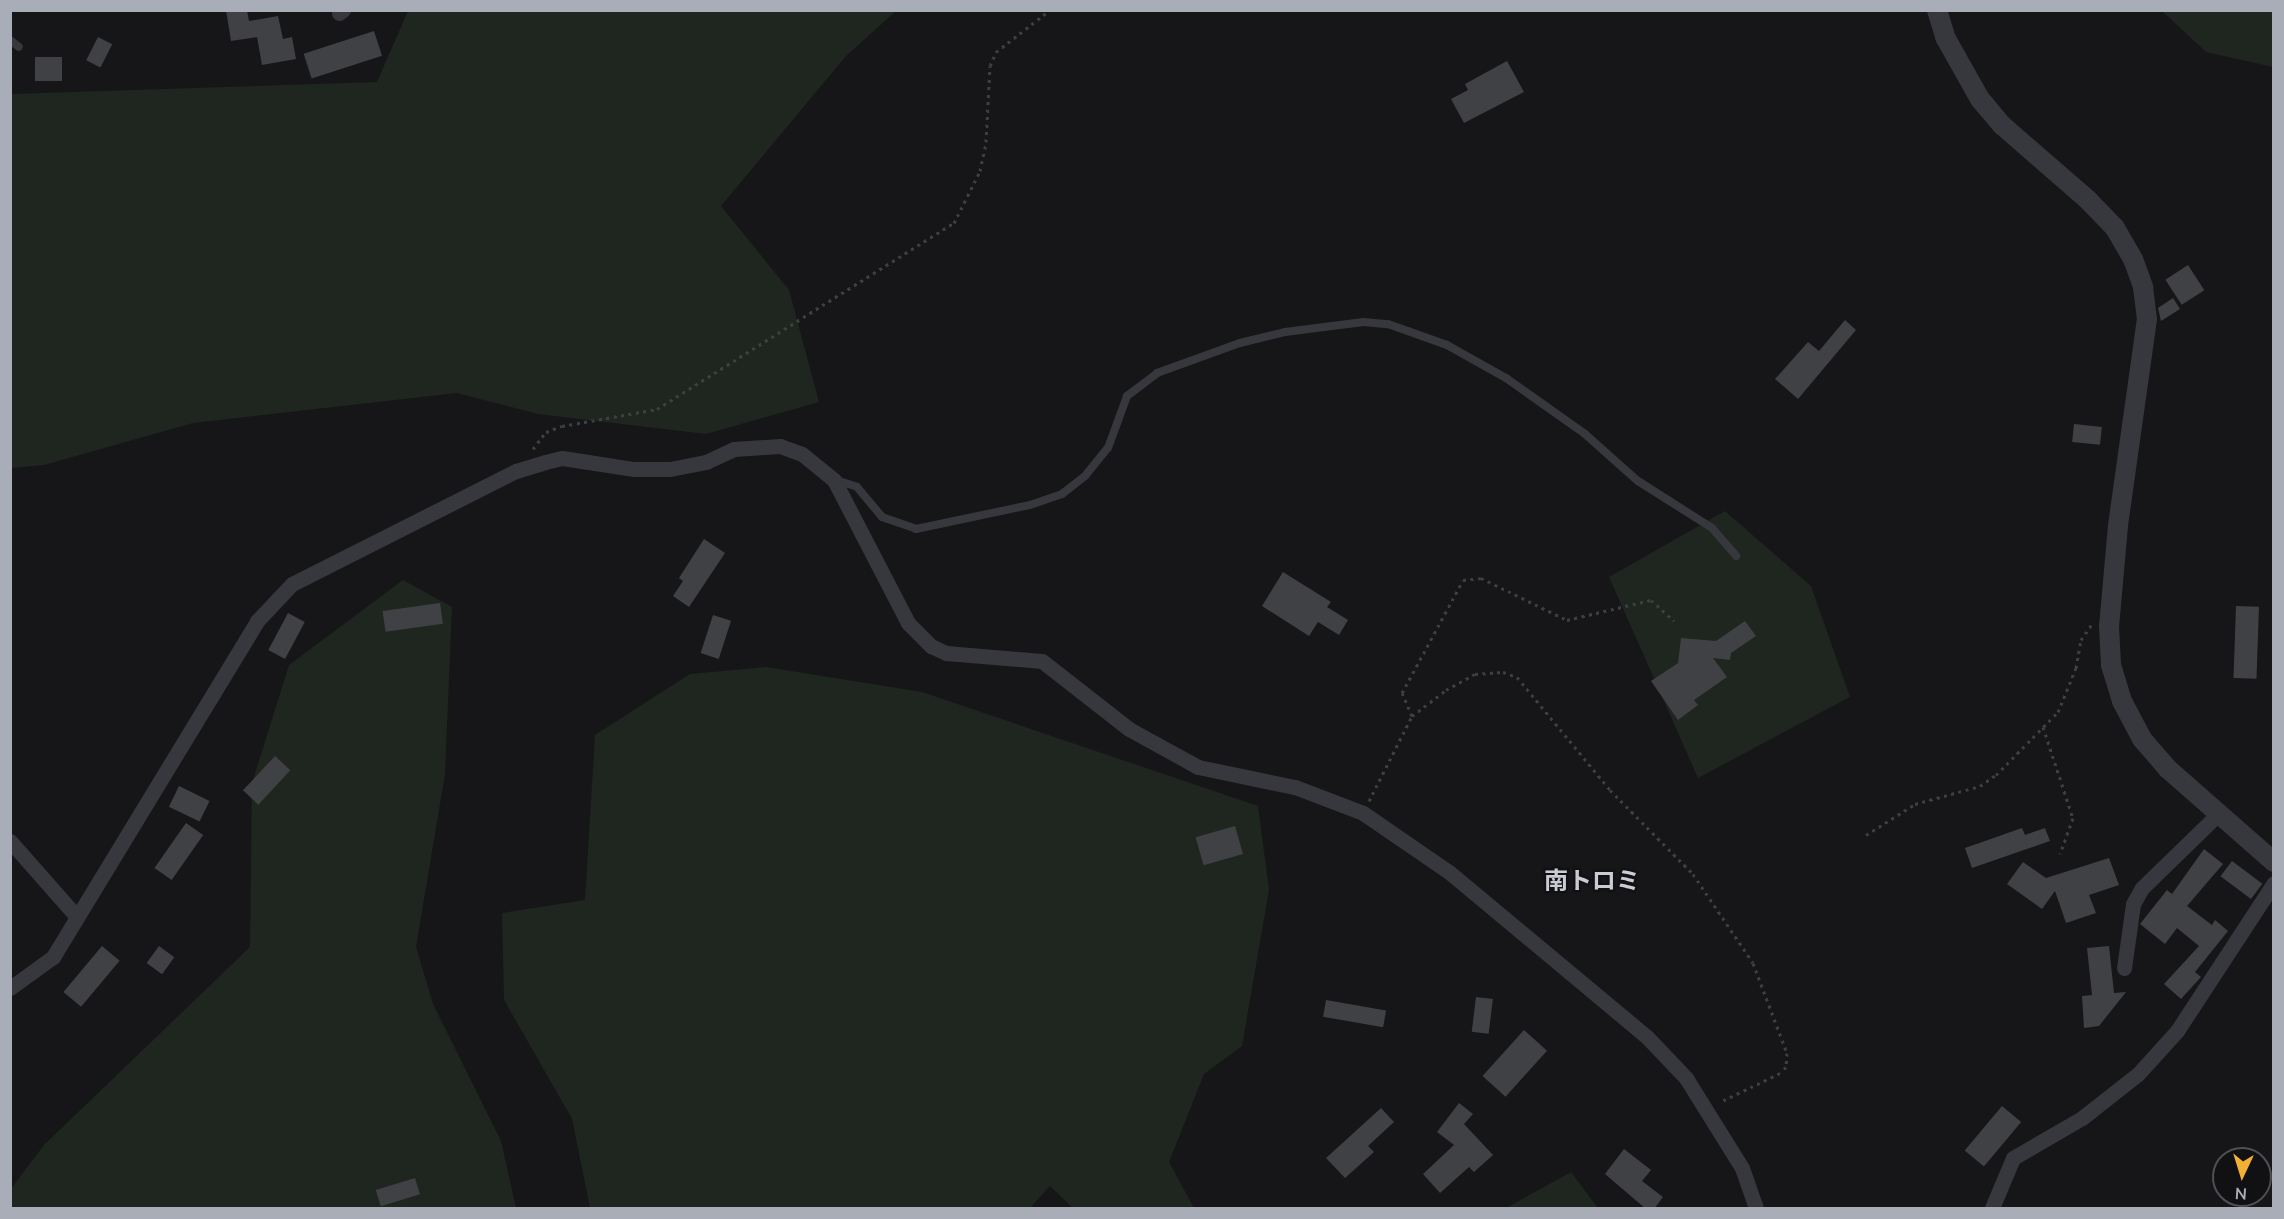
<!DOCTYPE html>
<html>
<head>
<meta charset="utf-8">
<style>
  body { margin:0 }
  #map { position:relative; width:2284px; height:1219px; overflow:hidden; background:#161618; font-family:"Nunito Sans","Noto Sans JP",sans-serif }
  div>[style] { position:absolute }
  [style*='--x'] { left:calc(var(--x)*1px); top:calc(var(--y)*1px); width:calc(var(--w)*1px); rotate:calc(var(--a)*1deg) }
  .green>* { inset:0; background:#1e261f }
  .building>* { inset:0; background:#404145; transform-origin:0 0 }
  .path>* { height:3px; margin-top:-1.5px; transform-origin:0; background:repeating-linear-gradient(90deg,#3d3f44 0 3px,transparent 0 7.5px) }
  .service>* { height:8px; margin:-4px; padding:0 4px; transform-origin:4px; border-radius:4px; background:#37383d }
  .minor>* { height:15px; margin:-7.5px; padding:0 7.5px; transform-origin:7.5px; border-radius:7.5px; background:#37383d }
  .tertiary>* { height:20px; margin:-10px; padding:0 10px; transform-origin:10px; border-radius:10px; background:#37383d }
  span { translate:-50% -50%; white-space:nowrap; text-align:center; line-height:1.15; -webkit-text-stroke:4.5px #111113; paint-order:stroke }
  .quarter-label { font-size:24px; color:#c9ccd4; font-weight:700 }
  .frame { position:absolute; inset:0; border:12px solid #a8adb8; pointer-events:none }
  .north { position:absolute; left:2212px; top:1147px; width:60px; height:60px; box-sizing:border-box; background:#111113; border:2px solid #4d4f55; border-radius:50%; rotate:184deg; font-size:16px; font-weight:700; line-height:24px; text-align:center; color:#a8adb8 }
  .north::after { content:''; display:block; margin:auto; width:21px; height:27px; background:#f2b134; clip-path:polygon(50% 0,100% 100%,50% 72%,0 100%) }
</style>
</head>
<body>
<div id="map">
  <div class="green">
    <div style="clip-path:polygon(408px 11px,896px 11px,846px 56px,721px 206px,789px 290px,819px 402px,706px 434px,538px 414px,457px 393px,193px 423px,44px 465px,11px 468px,11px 94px,377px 82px)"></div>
    <div style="clip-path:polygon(2162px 11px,2273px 11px,2273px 67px,2206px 52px)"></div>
    <div style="clip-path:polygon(1725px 511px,1811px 586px,1850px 697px,1698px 778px,1609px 577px)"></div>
    <div style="clip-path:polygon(403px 580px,452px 607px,445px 774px,416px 947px,433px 1004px,501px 1141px,516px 1208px,11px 1208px,10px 1190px,44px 1145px,250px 947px,252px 783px,289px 665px)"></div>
    <div style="clip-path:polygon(766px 667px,922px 692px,1258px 806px,1269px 890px,1242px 1046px,1204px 1074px,1169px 1162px,1194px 1208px,1073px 1208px,1050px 1186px,1030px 1208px,590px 1208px,572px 1119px,504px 1000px,502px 913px,585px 900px,595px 735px,690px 674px)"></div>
    <div style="clip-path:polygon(1571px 1172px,1598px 1208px,1506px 1208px)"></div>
  </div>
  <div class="building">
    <div style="clip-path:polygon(226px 10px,247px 10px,249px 21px,278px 16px,283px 39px,292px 37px,296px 59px,262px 65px,257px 37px,231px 41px)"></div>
    <div style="left:374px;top:31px;width:26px;height:74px;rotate:72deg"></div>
    <div style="left:98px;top:37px;width:16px;height:26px;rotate:27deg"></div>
    <div style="left:35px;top:57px;width:27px;height:24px"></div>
    <div style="clip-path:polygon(1507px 61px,1524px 92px,1464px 123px,1451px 99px,1468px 90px,1465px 84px)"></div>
    <div style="left:2188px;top:265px;width:30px;height:27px;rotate:57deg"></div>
    <div style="clip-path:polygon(2173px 298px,2180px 309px,2161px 321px,2158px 308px)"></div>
    <div style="clip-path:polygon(1845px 320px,1856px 330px,1798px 399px,1775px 379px,1808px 342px,1819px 351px)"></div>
    <div style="left:2074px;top:424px;width:28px;height:18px;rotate:6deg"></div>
    <div style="clip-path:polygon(704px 539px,725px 553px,689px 607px,673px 596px,683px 581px,679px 578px)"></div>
    <div style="clip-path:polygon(1283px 572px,1331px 602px,1327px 607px,1348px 620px,1339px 635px,1318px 622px,1309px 636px,1262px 606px)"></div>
    <div style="left:440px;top:603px;width:21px;height:58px;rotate:82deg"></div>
    <div style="left:2236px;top:606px;width:23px;height:72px;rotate:2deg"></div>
    <div style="left:288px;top:613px;width:19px;height:42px;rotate:28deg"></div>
    <div style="left:713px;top:615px;width:19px;height:40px;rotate:18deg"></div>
    <div style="clip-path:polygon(1745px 621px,1756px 636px,1731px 653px,1730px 660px,1713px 658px,1727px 677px,1694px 700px,1698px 705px,1678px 720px,1651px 681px,1678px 663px,1681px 638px,1716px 641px)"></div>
    <div style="left:275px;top:756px;width:21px;height:47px;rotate:43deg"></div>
    <div style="left:179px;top:786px;width:34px;height:23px;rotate:26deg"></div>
    <div style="left:186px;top:823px;width:21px;height:55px;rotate:35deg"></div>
    <div style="left:1235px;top:826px;width:29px;height:41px;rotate:74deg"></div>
    <div style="clip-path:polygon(2022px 828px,2025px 835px,2045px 828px,2050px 841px,1972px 868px,1965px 848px)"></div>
    <div style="clip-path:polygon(2204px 849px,2223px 864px,2187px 906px,2212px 925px,2215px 920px,2228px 931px,2195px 972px,2201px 977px,2181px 999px,2164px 984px,2199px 946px,2177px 928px,2165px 944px,2140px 924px,2167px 890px,2172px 894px)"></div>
    <div style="clip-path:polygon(2109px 858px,2119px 885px,2089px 895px,2096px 913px,2066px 923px,2055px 891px,2042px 909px,2007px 884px,2023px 862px,2046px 878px)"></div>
    <div style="left:2232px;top:861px;width:38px;height:19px;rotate:37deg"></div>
    <div style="left:102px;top:946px;width:23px;height:60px;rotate:40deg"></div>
    <div style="left:159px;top:946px;width:19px;height:21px;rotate:36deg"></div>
    <div style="clip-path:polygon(2109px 946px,2114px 993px,2126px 992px,2099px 1026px,2084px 1028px,2082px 996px,2092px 995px,2087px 948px)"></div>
    <div style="left:1476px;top:997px;width:17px;height:35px;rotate:7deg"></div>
    <div style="left:1326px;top:1000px;width:61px;height:17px;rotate:10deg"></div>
    <div style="left:1524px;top:1030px;width:31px;height:62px;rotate:42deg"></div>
    <div style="clip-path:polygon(1459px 1103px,1473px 1114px,1464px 1124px,1493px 1155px,1474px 1172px,1469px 1167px,1440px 1193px,1423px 1174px,1454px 1145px,1437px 1132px)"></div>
    <div style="left:2002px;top:1106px;width:25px;height:58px;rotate:40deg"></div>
    <div style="clip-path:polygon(1381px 1108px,1394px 1122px,1368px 1146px,1374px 1152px,1345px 1178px,1326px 1158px)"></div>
    <div style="clip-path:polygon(1624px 1149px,1651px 1170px,1642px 1181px,1663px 1197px,1654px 1209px,1646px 1209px,1605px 1174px)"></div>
    <div style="left:415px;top:1178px;width:17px;height:41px;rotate:73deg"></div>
  </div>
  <div class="path">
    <div style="--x:533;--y:449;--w:21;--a:-53"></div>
    <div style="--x:546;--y:432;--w:17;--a:-21"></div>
    <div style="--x:562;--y:426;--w:97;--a:-10.1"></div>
    <div style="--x:657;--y:409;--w:350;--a:-32.1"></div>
    <div style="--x:954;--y:223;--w:58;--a:-63.4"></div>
    <div style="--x:980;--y:171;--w:30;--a:-78"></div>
    <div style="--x:986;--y:142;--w:76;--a:-87"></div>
    <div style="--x:990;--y:66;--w:15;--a:-67"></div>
    <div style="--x:996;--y:52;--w:68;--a:-37.9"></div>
    <div style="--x:1412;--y:716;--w:43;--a:-37.4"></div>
    <div style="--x:1446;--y:690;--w:33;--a:-29"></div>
    <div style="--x:1475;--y:674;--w:28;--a:-4"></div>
    <div style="--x:1503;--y:672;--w:15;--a:20"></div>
    <div style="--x:1517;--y:677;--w:146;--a:50.5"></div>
    <div style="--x:1610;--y:790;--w:118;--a:45.3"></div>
    <div style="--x:1693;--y:874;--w:107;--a:56"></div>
    <div style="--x:1753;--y:963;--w:96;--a:69.3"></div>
    <div style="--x:1787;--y:1053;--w:14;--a:94"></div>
    <div style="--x:1786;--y:1067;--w:8;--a:135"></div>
    <div style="--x:1780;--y:1073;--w:67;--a:154.2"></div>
    <div style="--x:2043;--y:727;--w:96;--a:71.8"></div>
    <div style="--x:2073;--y:818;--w:38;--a:110"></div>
    <div style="--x:1369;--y:801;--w:95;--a:-63.2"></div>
    <div style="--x:1412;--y:716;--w:25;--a:-113"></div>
    <div style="--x:1402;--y:693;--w:128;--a:-61.6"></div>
    <div style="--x:1463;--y:580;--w:18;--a:-6"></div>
    <div style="--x:1481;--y:578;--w:96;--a:26"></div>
    <div style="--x:1567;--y:620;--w:86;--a:-13.4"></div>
    <div style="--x:1651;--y:600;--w:31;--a:42"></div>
    <div style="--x:1866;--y:835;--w:58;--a:-32.3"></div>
    <div style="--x:1915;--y:804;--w:67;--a:-15.5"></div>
    <div style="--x:1980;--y:786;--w:19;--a:-35"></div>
    <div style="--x:1996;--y:775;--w:88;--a:-45.5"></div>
    <div style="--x:2058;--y:712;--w:48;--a:-67.8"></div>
    <div style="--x:2076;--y:668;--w:28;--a:-80"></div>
    <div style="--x:2081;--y:640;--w:18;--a:-56"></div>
  </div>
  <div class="service">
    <div style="--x:10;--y:40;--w:11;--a:38"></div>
    <div style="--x:836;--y:480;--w:22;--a:18"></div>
    <div style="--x:857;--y:487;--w:39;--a:50"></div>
    <div style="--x:882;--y:517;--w:36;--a:19"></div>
    <div style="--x:916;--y:529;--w:116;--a:-11.9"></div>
    <div style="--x:1030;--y:505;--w:34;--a:-19"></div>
    <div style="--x:1062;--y:494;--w:29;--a:-38"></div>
    <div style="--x:1085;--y:476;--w:36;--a:-51"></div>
    <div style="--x:1108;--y:448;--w:55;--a:-69.9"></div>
    <div style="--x:1127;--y:396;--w:38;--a:-37"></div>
    <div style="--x:1157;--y:373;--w:88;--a:-19.9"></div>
    <div style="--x:1240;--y:343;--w:46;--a:-13.7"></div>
    <div style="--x:1285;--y:332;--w:79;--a:-7.3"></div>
    <div style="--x:1363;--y:322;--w:25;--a:5"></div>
    <div style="--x:1388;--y:324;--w:63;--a:19.6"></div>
    <div style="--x:1447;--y:345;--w:68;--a:29.2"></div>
    <div style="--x:1506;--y:378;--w:97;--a:35.3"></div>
    <div style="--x:1585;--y:434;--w:71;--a:41.6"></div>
    <div style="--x:1638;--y:481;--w:88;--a:32.4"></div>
    <div style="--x:1712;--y:528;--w:37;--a:49"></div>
  </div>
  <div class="minor">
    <div style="--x:339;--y:13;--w:5;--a:-37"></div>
    <div style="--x:10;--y:841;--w:101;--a:48.6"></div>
    <div style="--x:2124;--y:968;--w:65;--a:-82"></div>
    <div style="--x:2133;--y:904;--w:18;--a:-61"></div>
    <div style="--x:2142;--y:888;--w:106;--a:-44.2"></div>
    <div style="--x:10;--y:988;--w:53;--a:-35.8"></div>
    <div style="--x:53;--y:957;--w:393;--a:-58.7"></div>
    <div style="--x:257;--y:621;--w:51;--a:-46.6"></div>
    <div style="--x:292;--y:584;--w:251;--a:-26.8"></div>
    <div style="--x:516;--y:471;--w:30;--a:-17"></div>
    <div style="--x:545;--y:462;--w:17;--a:-13"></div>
    <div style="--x:562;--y:458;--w:73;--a:8.7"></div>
    <div style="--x:634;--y:469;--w:36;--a:0"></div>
    <div style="--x:670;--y:469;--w:37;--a:-11"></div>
    <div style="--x:706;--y:462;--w:31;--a:-25"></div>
    <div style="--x:734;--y:449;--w:46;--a:-3.7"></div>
    <div style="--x:780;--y:446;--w:23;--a:20"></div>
    <div style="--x:802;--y:454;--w:41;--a:39.1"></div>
    <div style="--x:834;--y:480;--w:161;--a:62.6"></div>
    <div style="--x:908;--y:623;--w:33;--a:45"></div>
    <div style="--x:931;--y:646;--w:17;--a:25"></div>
    <div style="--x:946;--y:653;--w:96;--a:4.8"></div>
    <div style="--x:1042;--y:661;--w:110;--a:38"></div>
    <div style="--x:1129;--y:729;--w:79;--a:28.8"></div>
    <div style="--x:1198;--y:767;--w:99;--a:11.7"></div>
    <div style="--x:1295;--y:787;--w:73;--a:20.9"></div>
    <div style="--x:1363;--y:813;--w:104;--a:34.5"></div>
    <div style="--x:1449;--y:872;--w:258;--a:39.8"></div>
    <div style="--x:1647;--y:1037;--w:57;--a:46.4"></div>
    <div style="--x:1686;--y:1078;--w:106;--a:58.1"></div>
    <div style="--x:1742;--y:1168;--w:42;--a:70.7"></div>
    <div style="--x:1992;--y:1208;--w:54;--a:-67.2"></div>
    <div style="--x:2013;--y:1158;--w:80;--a:-30.1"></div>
    <div style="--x:2082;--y:1118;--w:71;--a:-38.2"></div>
    <div style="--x:2138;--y:1074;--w:58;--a:-47.8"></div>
    <div style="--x:2177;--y:1031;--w:177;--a:-56.8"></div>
  </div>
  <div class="tertiary">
    <div style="--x:1937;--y:10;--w:28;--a:73"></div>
    <div style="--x:1945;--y:37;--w:71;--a:60.6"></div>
    <div style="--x:1980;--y:99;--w:35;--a:50"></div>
    <div style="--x:2003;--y:126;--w:113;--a:41"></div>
    <div style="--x:2088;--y:200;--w:39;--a:46"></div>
    <div style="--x:2115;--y:228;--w:36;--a:60"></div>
    <div style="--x:2133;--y:259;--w:30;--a:70"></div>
    <div style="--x:2143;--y:287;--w:32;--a:83"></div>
    <div style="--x:2147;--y:319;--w:209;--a:98"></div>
    <div style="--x:2118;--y:526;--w:100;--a:95.1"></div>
    <div style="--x:2109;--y:626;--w:39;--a:87"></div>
    <div style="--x:2111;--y:665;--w:38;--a:73"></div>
    <div style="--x:2122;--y:701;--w:43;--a:62.2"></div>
    <div style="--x:2142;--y:739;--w:40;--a:49"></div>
    <div style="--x:2168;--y:769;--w:141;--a:41.3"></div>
  </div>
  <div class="quarter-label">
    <span style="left:1592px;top:882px">南トロミ</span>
  </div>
  <div class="frame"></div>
  <div class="north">N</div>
</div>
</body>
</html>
